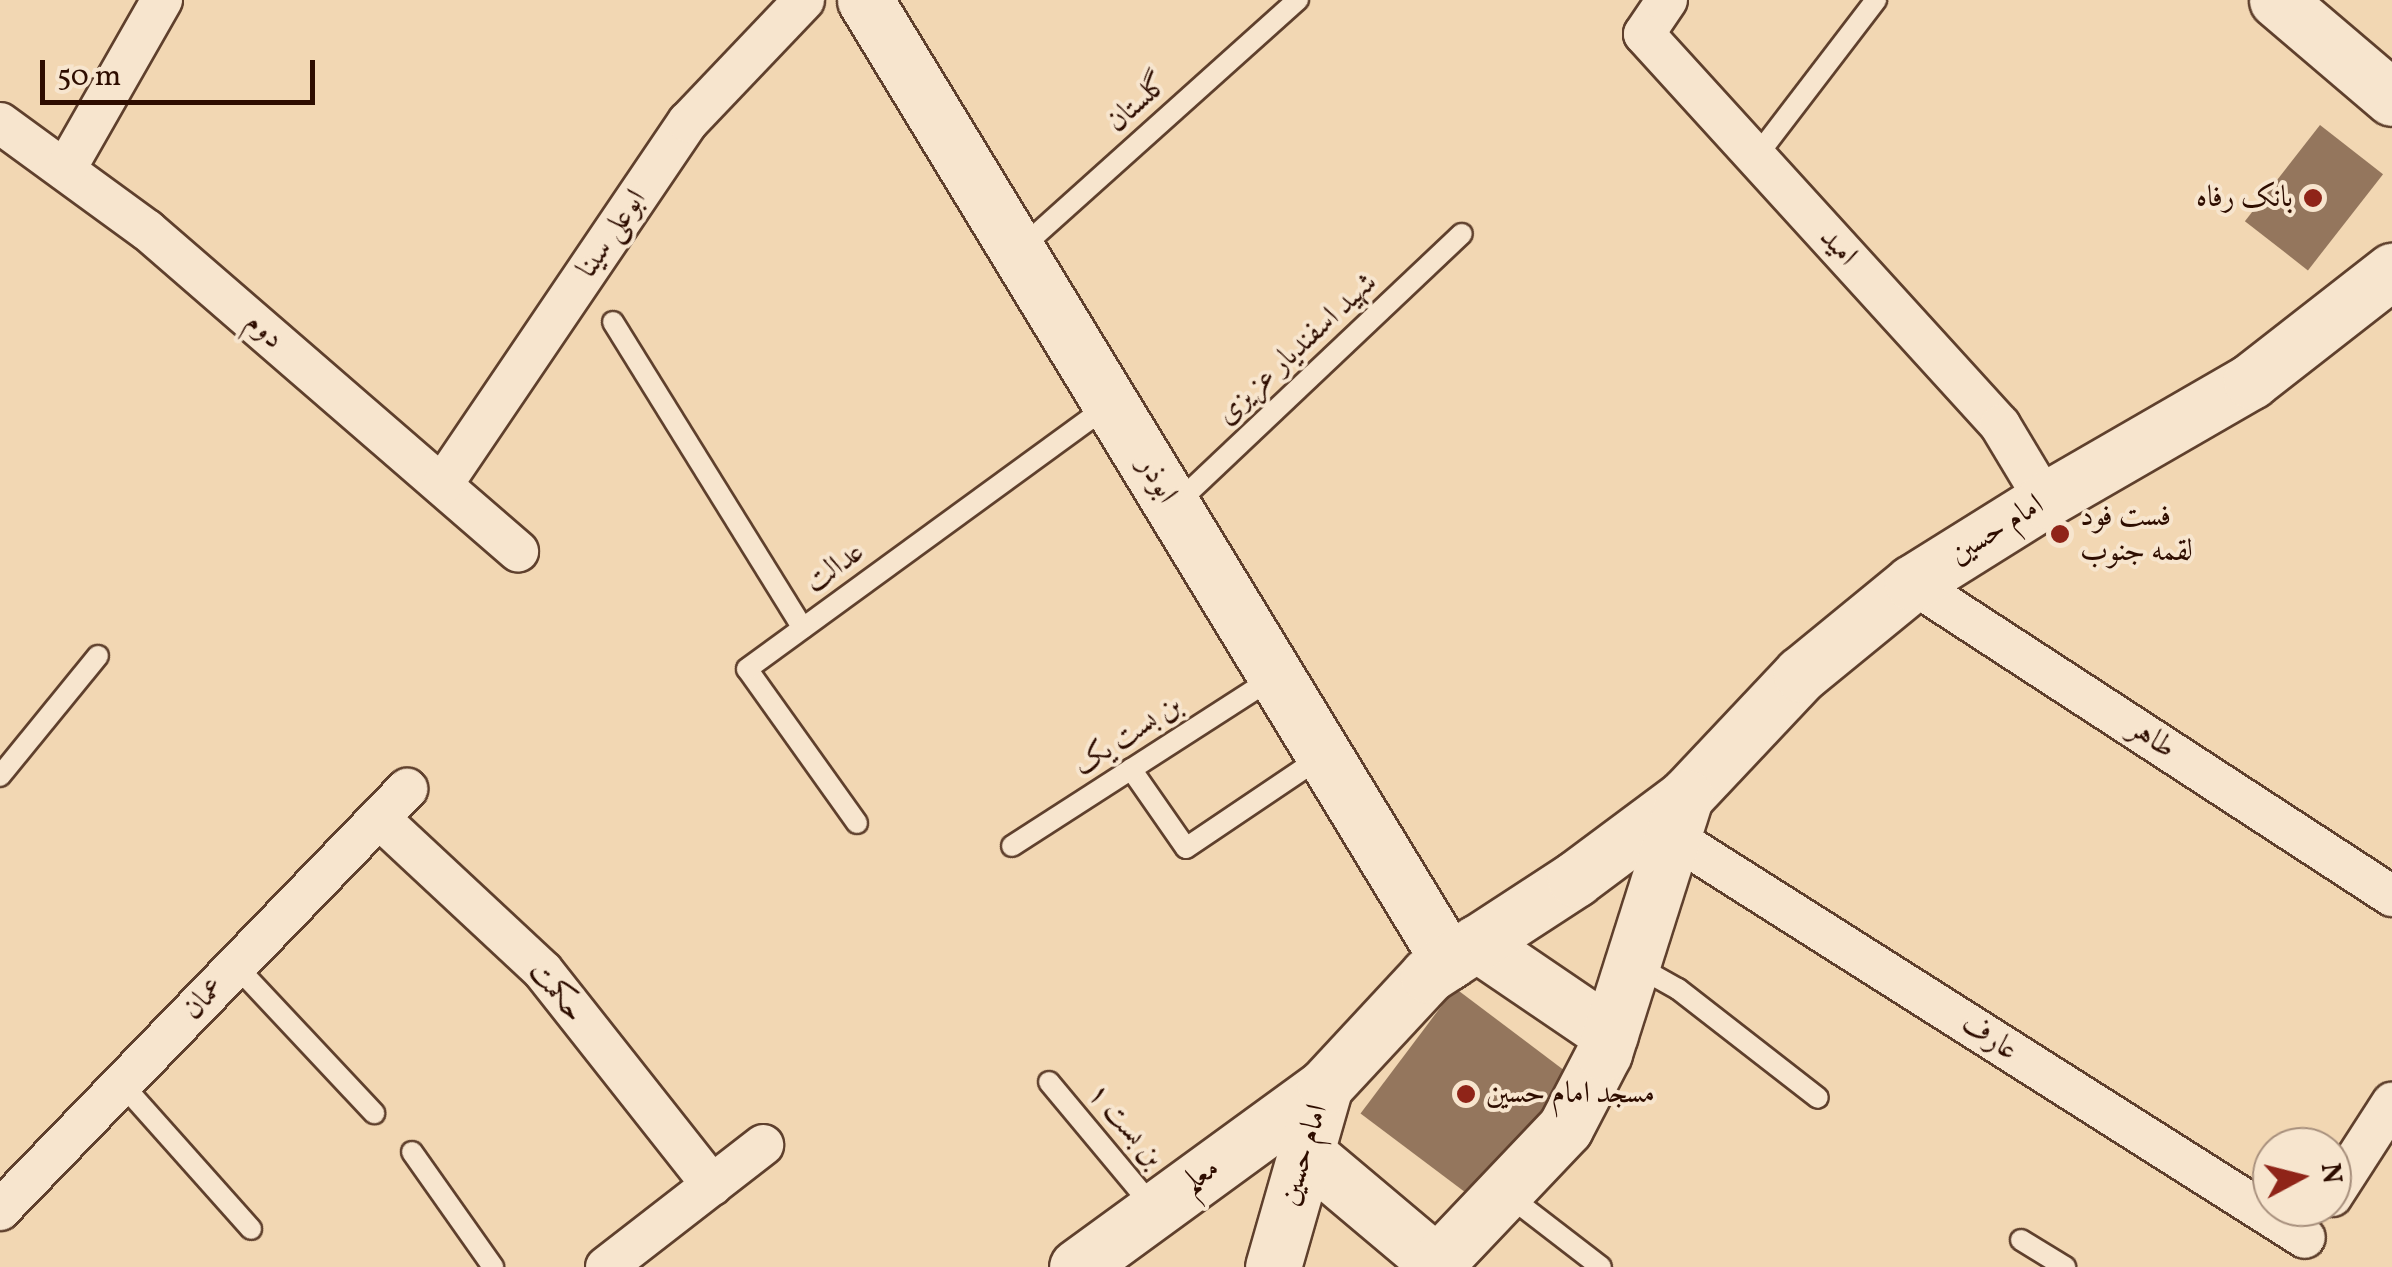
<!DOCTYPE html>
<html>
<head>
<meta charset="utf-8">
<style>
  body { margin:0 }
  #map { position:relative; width:2392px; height:1267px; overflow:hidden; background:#f2d7b3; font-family:Vollkorn,Amiri,serif }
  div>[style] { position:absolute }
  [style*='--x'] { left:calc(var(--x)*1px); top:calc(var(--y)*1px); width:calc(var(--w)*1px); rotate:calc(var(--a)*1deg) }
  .building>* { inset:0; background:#94765d; transform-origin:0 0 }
  .roads { filter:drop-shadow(2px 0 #5f402d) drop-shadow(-2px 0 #5f402d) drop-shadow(0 2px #5f402d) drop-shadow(0 -2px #5f402d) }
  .lane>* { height:20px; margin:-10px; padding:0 10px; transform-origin:10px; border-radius:10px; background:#f7e5ce }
  .street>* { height:40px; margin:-20px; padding:0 20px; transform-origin:20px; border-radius:20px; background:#f7e5ce }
  .secondary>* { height:55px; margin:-27.5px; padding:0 27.5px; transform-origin:27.5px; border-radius:27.5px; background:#f7e5ce }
  .dots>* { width:28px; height:28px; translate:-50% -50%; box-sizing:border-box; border:5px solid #f7e5ce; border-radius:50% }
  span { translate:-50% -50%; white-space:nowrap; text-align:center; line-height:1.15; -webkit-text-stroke:8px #f7e5ce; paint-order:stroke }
  .street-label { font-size:30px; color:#2e0d00 }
  .poi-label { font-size:30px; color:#2e0d00 }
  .right { translate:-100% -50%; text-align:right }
  .left { translate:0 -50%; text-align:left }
  .north { position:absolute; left:2252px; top:1127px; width:100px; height:100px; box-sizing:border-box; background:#f7e5ce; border:2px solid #a78f7c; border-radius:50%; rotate:83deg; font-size:28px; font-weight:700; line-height:40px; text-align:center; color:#2e0d00 }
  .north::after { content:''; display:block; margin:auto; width:35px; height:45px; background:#8f2418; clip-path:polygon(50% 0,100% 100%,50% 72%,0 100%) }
  .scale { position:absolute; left:40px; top:60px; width:275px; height:45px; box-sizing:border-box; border:5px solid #2e0d00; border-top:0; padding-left:12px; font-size:30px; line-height:35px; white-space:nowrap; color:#2e0d00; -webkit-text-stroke:8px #f7e5ce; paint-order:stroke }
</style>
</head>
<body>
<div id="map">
  <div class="building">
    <div style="left:2320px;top:125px;width:80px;height:122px;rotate:38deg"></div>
    <div style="left:1455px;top:988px;width:144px;height:157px;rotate:37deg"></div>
  </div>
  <div class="roads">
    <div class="lane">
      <div style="--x:1756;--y:157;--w:198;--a:-52.6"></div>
      <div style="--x:1019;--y:250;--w:375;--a:-41.9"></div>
      <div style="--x:613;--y:322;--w:360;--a:58.2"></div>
      <div style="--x:1174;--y:506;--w:396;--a:-43.4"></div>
      <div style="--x:1131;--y:769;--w:96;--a:55.2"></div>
      <div style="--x:1186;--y:848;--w:166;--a:-34"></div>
      <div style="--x:0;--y:776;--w:155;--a:-50.8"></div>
      <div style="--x:857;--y:823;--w:189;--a:-125.5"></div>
      <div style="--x:747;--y:669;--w:448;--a:-36.1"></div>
      <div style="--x:1012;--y:846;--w:312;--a:-32.8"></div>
      <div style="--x:1635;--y:965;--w:49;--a:29.2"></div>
      <div style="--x:1678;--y:989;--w:177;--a:37.9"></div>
      <div style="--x:236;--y:966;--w:202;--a:46.8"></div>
      <div style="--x:1049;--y:1082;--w:164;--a:50.2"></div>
      <div style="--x:122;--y:1084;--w:194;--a:48.3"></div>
      <div style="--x:412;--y:1152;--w:141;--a:54.8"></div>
      <div style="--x:1505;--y:1193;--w:121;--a:37.6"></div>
      <div style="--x:2021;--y:1240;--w:52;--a:31.5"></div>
    </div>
    <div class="street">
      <div style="--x:1667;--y:0;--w:41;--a:124.1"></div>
      <div style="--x:1644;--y:34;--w:529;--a:47.68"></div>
      <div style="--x:2000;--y:425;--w:87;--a:59"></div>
      <div style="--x:0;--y:123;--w:182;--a:36.1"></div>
      <div style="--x:147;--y:230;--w:491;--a:40.9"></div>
      <div style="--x:65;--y:170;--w:196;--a:-60.3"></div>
      <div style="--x:442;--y:485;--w:439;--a:-55.9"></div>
      <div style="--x:688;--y:122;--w:168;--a:-46.4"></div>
      <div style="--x:1912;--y:583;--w:573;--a:33.11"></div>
      <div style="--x:379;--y:818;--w:224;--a:43"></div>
      <div style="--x:543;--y:971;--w:273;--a:51.7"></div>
      <div style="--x:1673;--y:837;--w:748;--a:32.39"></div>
      <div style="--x:2332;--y:1196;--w:111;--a:-57.2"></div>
      <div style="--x:0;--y:1210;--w:586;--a:-45.97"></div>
      <div style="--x:606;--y:1267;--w:199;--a:-37.8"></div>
    </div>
    <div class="secondary">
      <div style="--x:865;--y:0;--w:1125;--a:58.71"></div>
      <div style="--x:2277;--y:0;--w:151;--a:40.4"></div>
      <div style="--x:1476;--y:943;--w:162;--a:34.2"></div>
      <div style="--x:1305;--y:1152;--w:172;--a:40.1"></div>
      <div style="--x:1077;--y:1267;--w:307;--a:-36.1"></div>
      <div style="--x:1273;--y:1267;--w:188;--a:-74"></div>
      <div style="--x:1325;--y:1086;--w:151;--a:-47.1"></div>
      <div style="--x:1428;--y:975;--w:176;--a:-33.1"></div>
      <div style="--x:1575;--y:879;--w:137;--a:-36.7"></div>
      <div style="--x:1685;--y:797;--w:169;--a:-46.7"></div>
      <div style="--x:1801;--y:674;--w:144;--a:-39.3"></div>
      <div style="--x:1912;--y:583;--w:157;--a:-32"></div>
      <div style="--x:2045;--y:500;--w:238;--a:-30"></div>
      <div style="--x:2251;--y:381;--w:179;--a:-38"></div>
      <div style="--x:1433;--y:1267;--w:192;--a:-46.5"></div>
      <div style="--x:1565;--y:1128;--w:85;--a:-62.5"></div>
      <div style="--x:1604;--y:1053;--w:269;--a:-72.4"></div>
    </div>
  </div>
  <div class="dots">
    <div style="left:2313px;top:198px;background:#8f2418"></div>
    <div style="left:2060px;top:534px;background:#8f2418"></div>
    <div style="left:1466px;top:1094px;background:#8f2418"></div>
  </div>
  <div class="street-label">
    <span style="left:1138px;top:103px;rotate:-42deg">گلستان</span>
    <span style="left:612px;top:234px;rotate:-56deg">ابوعلی سینا</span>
    <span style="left:1838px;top:247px;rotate:48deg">امید</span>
    <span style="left:264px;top:331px;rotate:41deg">دوم</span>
    <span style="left:1297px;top:349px;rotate:-43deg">شهید اسفندیار عزیزی</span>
    <span style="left:1157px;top:480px;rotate:59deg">ابوذر</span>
    <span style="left:1997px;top:530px;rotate:-32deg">امام حسین</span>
    <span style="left:835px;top:568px;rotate:-36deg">عدالت</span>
    <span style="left:1128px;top:736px;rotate:-33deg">بن بست یک</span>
    <span style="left:2152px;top:739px;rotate:33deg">طاهر</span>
    <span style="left:556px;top:992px;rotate:49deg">حکمت</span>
    <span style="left:204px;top:999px;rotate:-46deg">عمان</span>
    <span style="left:1989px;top:1038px;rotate:32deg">عارف</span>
    <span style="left:1125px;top:1126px;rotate:50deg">بن بست ۱</span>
    <span style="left:1304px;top:1155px;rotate:-73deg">امام حسین</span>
    <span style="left:1201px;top:1176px;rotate:-36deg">معلم</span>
  </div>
  <div class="poi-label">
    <span class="right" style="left:2293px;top:198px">بانک رفاه</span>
    <span class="left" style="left:2080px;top:534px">فست فود<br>لقمه جنوب</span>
    <span class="left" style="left:1486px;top:1094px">مسجد امام حسین</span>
  </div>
  <div class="north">N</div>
  <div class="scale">50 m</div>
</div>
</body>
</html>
